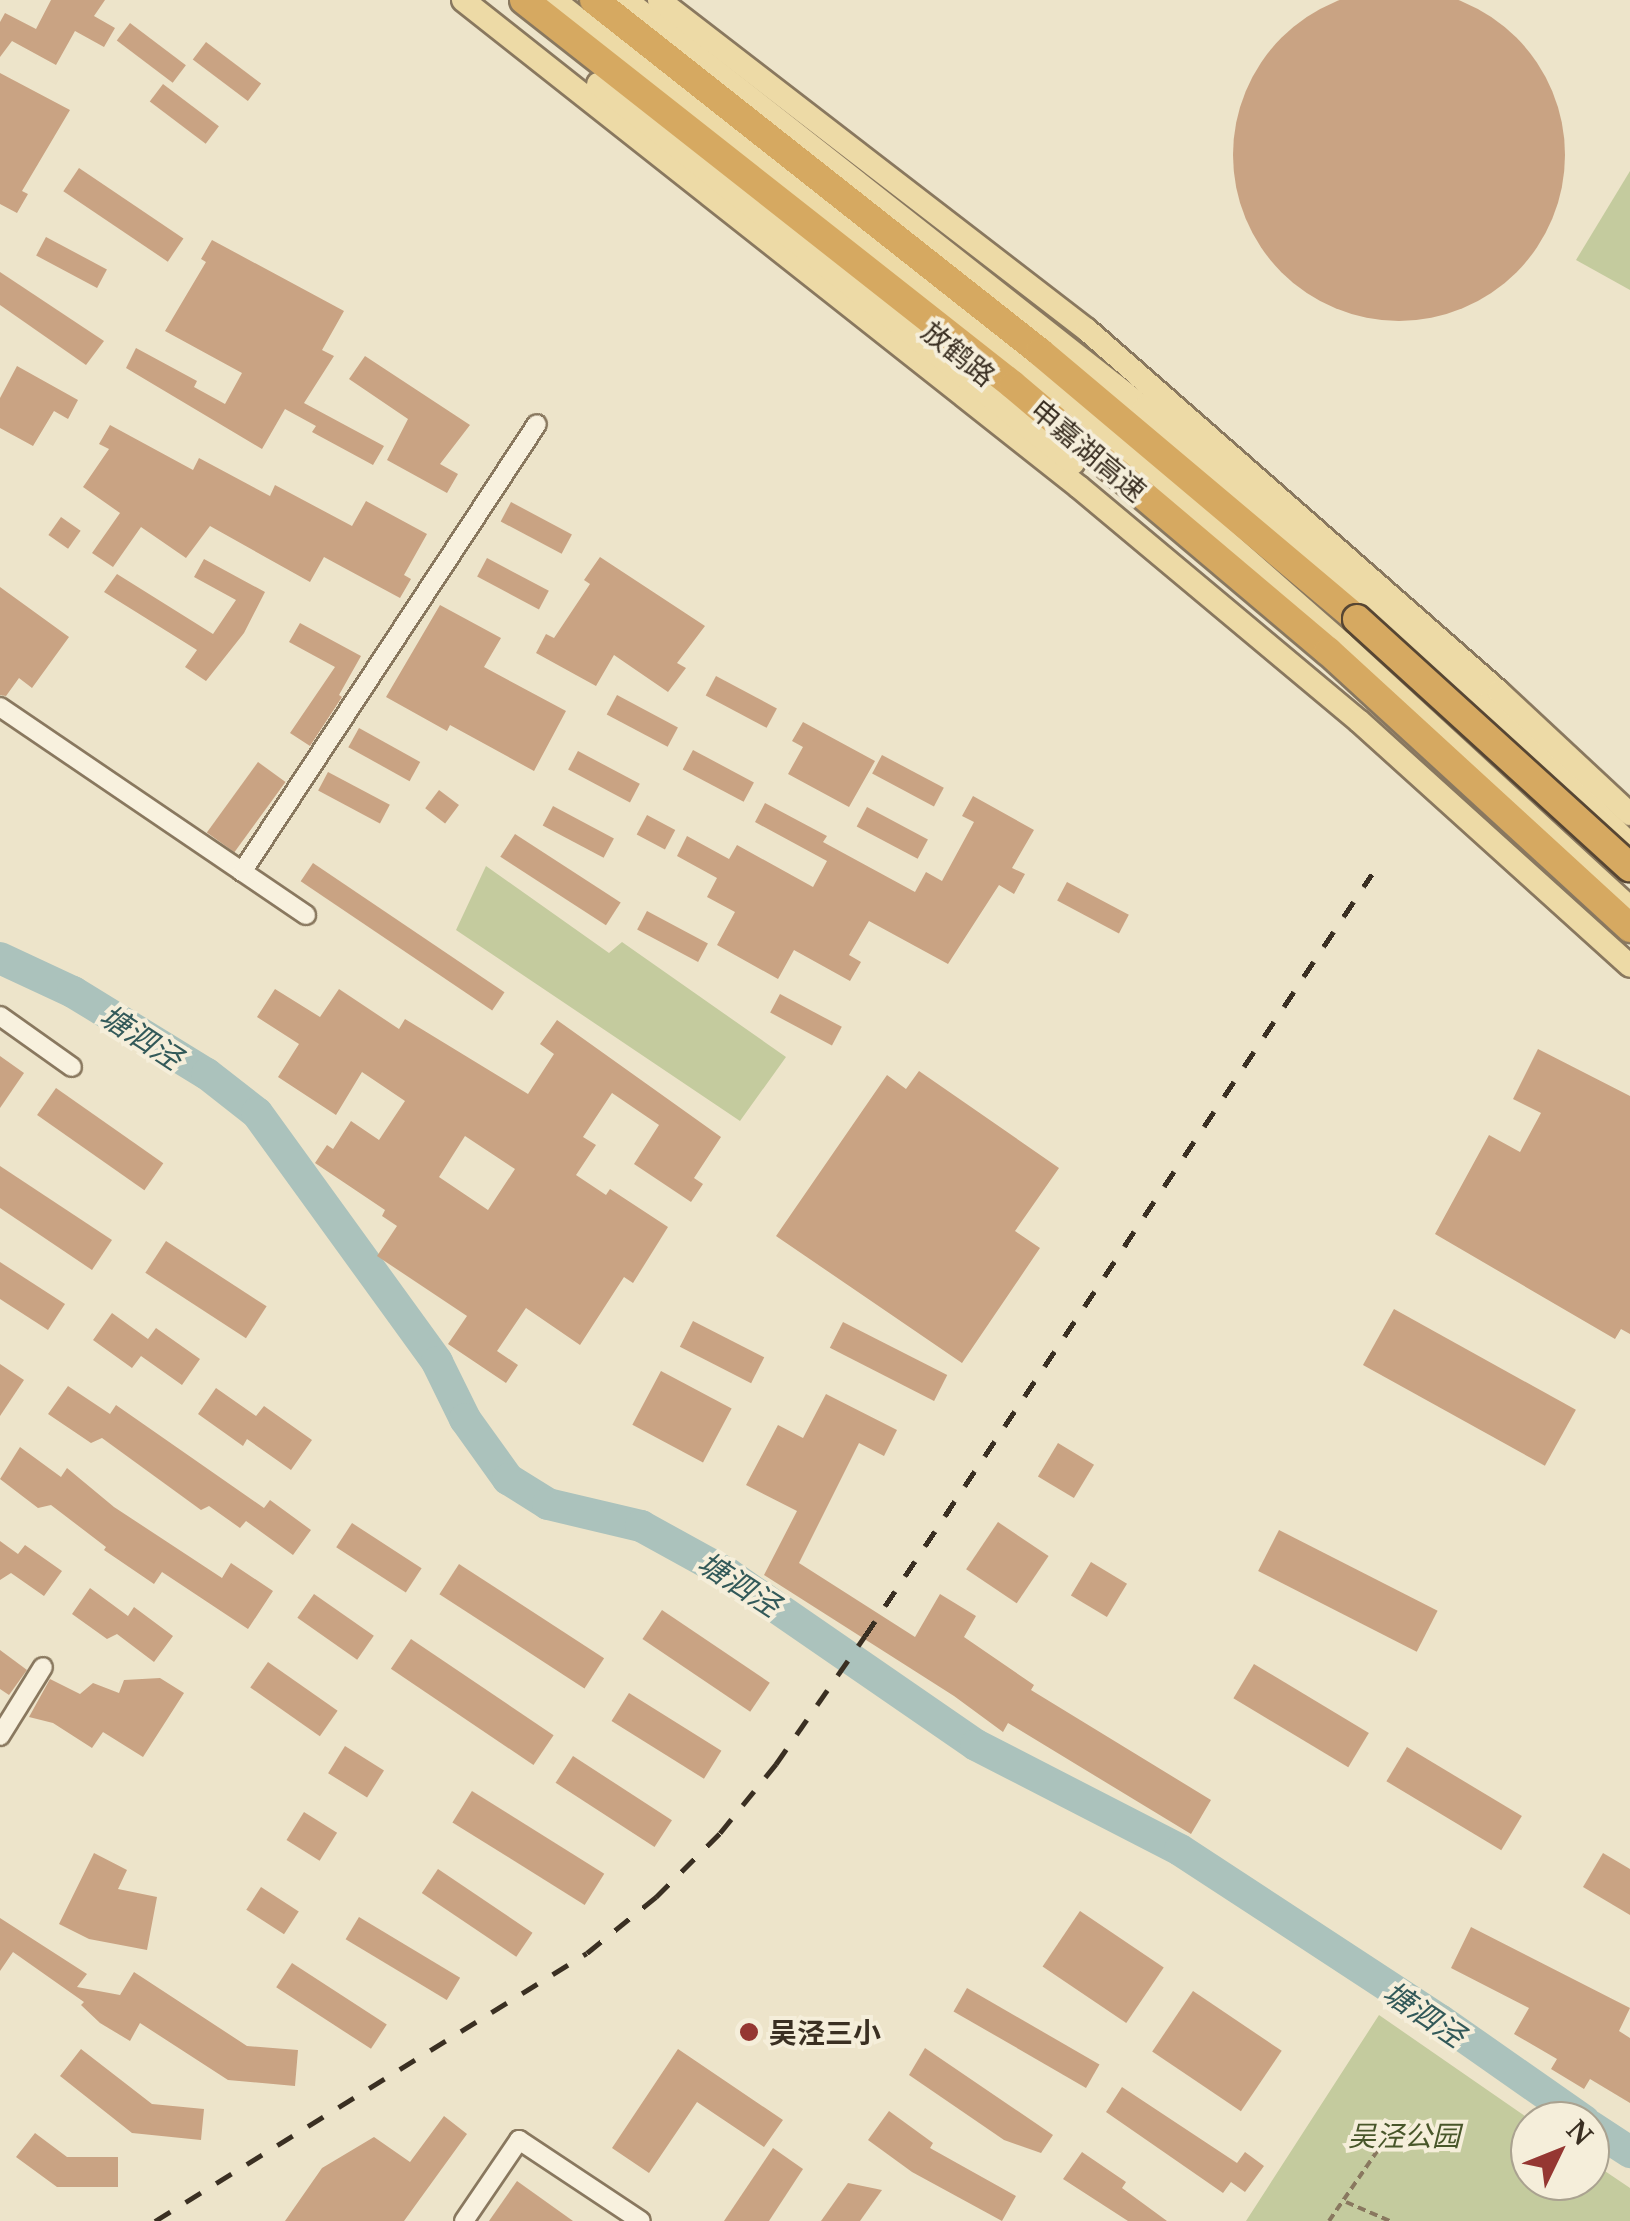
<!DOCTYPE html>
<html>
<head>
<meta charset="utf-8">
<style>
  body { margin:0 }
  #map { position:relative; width:1630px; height:2221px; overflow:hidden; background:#ede4ca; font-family:"Noto Serif","Noto Sans SC",serif }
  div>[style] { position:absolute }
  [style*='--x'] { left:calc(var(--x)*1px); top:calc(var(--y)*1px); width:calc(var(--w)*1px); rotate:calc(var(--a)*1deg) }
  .green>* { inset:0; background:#c4cb9e }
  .river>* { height:32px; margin:-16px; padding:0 16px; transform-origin:16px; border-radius:16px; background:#abc2bc }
  .building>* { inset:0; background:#c9a383; transform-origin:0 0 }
  .round { border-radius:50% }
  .path>* { height:4px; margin-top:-2px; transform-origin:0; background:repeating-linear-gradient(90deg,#89785f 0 8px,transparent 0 13px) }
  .roads { filter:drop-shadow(2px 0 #89785f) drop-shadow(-2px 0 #89785f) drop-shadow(0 2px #89785f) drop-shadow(0 -2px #89785f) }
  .minor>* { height:18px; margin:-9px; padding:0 9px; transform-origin:9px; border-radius:9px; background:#f8f1de }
  .major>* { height:22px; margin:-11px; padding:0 11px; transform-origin:11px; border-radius:11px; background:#eddaa6 }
  .highway>* { height:28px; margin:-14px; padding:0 14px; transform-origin:14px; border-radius:14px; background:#d6a961 }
  .rail>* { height:5px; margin-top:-2.5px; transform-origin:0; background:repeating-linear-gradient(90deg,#3a2f22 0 18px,transparent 0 36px) }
  .bridges { filter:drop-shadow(2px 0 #574633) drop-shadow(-2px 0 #574633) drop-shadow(0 2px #574633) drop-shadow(0 -2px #574633) }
  .highway-bridge>* { height:28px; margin:-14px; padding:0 14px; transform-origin:14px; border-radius:14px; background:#d6a961 }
  .dots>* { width:28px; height:28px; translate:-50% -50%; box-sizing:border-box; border:5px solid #f5eeda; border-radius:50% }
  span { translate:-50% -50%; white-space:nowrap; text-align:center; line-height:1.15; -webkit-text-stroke:8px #f5eeda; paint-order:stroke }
  .street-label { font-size:28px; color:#3a2f22 }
  .poi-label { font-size:28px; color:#3a2f22; font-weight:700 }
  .left { translate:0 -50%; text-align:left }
  .park-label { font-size:28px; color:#48562a; font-style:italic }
  .water-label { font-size:30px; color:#325959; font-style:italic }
  .north { position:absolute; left:1510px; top:2101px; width:100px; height:100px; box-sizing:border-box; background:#f5eeda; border:2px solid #aaa290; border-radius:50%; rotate:47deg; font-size:28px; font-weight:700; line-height:40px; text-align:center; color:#3a2f22 }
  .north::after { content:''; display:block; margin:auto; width:35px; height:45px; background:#953732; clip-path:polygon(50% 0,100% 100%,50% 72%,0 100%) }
</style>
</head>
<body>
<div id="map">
  <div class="green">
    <div style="clip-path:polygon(1630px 171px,1630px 290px,1576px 260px)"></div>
    <div style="clip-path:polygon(486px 866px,609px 953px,622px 942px,786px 1057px,740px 1121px,456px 930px)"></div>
    <div style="clip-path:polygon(1379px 2015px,1532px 2121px,1530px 2181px,1590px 2181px,1590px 2161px,1630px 2188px,1630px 2221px,1246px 2221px)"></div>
  </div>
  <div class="river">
    <div style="--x:0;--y:958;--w:81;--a:25"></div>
    <div style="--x:73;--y:992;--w:157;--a:31.5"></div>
    <div style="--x:207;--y:1074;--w:63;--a:38"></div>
    <div style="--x:257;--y:1113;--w:307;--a:54.1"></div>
    <div style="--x:437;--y:1362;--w:64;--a:63.8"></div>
    <div style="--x:465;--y:1419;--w:74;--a:54.4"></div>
    <div style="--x:508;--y:1479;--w:47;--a:32"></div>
    <div style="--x:548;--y:1504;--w:96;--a:13.3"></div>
    <div style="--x:641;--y:1526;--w:99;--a:28.9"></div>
    <div style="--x:728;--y:1574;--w:301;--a:34.6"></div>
    <div style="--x:976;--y:1745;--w:229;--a:27.2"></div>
    <div style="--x:1180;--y:1850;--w:311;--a:33.2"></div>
    <div style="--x:1440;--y:2020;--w:176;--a:35"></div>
    <div style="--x:1590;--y:2126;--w:48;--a:33"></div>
  </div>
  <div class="building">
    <div class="round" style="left:1233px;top:-11px;width:332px;height:332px"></div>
    <div style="clip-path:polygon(51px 0,105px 0,94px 16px,115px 28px,104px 47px,75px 31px,56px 65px,12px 41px,0 57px,0 22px,5px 13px,36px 29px)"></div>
    <div style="left:130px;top:23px;width:70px;height:22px;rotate:37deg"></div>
    <div style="left:206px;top:42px;width:69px;height:22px;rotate:37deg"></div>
    <div style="clip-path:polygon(0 73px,70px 110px,22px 191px,28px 194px,17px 213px,0 204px)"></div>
    <div style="left:163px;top:84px;width:70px;height:22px;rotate:37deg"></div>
    <div style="left:79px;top:168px;width:126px;height:28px;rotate:34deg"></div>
    <div style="left:46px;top:237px;width:69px;height:21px;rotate:28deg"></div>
    <div style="clip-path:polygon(212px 240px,344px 311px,322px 350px,334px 356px,304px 403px,384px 446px,373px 465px,312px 432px,316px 426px,285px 409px,262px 449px,126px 368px,136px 348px,197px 381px,194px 387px,225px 404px,242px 373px,165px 331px,206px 262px,201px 259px)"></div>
    <div style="clip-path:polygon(0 272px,104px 341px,86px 365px,0 305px)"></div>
    <div style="clip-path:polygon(365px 356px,470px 425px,440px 464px,458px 474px,447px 493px,387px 460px,408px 419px,349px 379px)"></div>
    <div style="clip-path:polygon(17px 366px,78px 400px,68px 419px,54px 411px,33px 446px,0 428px,0 398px)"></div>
    <div style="clip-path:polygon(110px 425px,193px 470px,199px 458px,270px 496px,275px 485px,352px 526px,366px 501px,427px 534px,404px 575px,411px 579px,400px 598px,324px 557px,310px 582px,210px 526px,186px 558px,141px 527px,113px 567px,92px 553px,120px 513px,83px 487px,109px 449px,99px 444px)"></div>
    <div style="left:511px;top:502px;width:69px;height:22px;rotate:28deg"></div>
    <div style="left:61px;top:517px;width:24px;height:22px;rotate:35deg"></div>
    <div style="clip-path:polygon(600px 557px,705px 626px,677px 663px,686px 668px,668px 692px,614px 655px,596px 686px,536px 653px,546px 634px,554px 638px,590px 584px,584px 580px)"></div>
    <div style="left:487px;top:558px;width:70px;height:21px;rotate:28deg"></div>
    <div style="clip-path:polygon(204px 559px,265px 592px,244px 633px,206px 681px,185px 667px,197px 650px,104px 592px,117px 574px,213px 634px,236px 600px,194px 577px)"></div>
    <div style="clip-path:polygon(0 587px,69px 637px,32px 688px,19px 678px,6px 696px,0 695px)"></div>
    <div style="clip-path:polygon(440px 605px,501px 638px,484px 667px,566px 711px,534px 771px,450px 725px,447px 731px,386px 697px)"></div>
    <div style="clip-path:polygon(300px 623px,361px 656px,339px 695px,342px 697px,310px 746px,290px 733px,335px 667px,289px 642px)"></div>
    <div style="left:716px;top:676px;width:69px;height:22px;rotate:28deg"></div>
    <div style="left:617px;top:695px;width:69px;height:22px;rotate:28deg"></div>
    <div style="clip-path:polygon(803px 722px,875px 761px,849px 807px,788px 774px,803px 747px,792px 741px)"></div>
    <div style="left:359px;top:728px;width:70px;height:22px;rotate:29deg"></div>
    <div style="left:693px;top:750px;width:69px;height:22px;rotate:28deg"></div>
    <div style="left:578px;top:751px;width:70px;height:21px;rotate:28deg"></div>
    <div style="left:882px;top:755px;width:70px;height:21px;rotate:28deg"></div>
    <div style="left:258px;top:762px;width:34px;height:87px;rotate:36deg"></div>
    <div style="left:328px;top:772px;width:70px;height:21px;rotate:28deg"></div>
    <div style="left:439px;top:790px;width:25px;height:23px;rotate:37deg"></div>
    <div style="clip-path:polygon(973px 796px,1034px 830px,1012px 868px,1025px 874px,1014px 894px,999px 885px,948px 964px,869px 921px,849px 955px,861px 962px,850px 981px,794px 950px,778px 979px,717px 945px,735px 912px,707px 897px,717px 878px,677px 856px,687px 836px,729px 859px,737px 845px,813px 887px,827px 861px,755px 822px,765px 803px,827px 836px,823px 842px,915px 892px,926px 872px,942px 881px,974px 822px,962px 816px)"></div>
    <div style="left:553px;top:806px;width:69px;height:22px;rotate:28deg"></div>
    <div style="left:867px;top:807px;width:69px;height:22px;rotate:28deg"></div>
    <div style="left:647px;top:815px;width:32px;height:22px;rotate:28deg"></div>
    <div style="left:515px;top:834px;width:126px;height:27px;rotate:33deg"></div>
    <div style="left:313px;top:863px;width:231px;height:22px;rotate:34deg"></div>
    <div style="left:1067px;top:882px;width:70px;height:21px;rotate:28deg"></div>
    <div style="left:647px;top:911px;width:69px;height:21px;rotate:28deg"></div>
    <div style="clip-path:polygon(evenodd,275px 989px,320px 1017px,339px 989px,399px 1029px,405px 1019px,528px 1094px,554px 1054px,540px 1044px,557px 1020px,721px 1137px,694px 1178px,703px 1184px,691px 1202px,634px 1164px,659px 1125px,612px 1093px,583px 1137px,596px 1145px,576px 1175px,606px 1195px,610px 1189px,668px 1227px,633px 1283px,624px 1277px,580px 1345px,526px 1308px,497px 1351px,518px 1365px,506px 1383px,448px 1344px,467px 1316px,377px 1256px,397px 1226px,382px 1216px,385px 1210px,315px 1163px,327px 1145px,333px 1149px,351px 1121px,379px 1140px,405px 1101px,362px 1072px,336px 1115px,278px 1077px,299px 1044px,257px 1017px,275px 989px,465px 1136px,515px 1169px,488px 1210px,439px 1177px,465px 1136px)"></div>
    <div style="left:780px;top:994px;width:70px;height:21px;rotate:28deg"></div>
    <div style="clip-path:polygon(1538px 1049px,1630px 1096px,1630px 1334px,1621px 1329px,1615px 1339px,1435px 1234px,1489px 1135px,1520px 1152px,1541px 1113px,1513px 1099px)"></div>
    <div style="clip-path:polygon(0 1056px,24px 1073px,0 1108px)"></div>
    <div style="clip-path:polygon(919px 1071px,1059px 1168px,1015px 1231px,1040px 1248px,962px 1363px,776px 1236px,887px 1075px,906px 1089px)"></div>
    <div style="left:56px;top:1088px;width:131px;height:33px;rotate:35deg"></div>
    <div style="clip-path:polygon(0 1166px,112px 1240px,92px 1270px,0 1208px)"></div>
    <div style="left:166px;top:1241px;width:120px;height:38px;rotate:33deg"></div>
    <div style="clip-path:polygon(0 1262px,65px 1304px,48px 1330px,0 1299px)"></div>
    <div style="left:1394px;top:1309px;width:208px;height:64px;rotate:29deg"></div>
    <div style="clip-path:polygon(112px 1313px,148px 1339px,156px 1328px,200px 1359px,182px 1385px,141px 1356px,132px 1368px,93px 1340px)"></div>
    <div style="left:693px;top:1321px;width:80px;height:29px;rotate:27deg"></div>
    <div style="left:843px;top:1322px;width:117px;height:29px;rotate:27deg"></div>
    <div style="clip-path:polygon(0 1364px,24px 1380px,0 1416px)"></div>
    <div style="left:661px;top:1371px;width:80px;height:61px;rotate:28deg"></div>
    <div style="clip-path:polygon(68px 1386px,110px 1414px,116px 1405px,264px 1508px,270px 1500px,311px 1530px,293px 1555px,246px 1521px,240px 1528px,209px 1506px,201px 1510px,102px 1438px,91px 1443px,48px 1414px)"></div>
    <div style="clip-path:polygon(216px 1388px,256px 1416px,264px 1406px,312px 1440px,291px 1470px,247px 1439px,243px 1446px,198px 1414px)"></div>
    <div style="clip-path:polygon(826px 1394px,897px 1430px,884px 1456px,859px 1443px,799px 1563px,915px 1637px,940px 1594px,976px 1616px,964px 1637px,1034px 1685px,1031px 1690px,1211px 1800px,1191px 1834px,1008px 1723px,1003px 1732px,954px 1696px,764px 1575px,797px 1511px,746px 1485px,778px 1425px,803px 1438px)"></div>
    <div style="left:1058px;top:1443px;width:42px;height:39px;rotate:31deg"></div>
    <div style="clip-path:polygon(20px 1447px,61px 1477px,67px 1468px,114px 1507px,222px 1578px,231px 1563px,273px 1591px,248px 1629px,162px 1572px,154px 1584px,104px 1550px,106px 1547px,51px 1505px,38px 1508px,0 1479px)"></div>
    <div style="left:998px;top:1522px;width:61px;height:57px;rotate:34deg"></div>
    <div style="left:352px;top:1523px;width:83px;height:29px;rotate:33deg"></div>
    <div style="left:1279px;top:1530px;width:178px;height:46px;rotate:27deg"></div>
    <div style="clip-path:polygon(0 1541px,18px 1554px,25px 1545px,62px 1571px,44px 1596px,11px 1573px,0 1580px)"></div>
    <div style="left:1091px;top:1562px;width:42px;height:39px;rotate:31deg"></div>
    <div style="left:459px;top:1564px;width:173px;height:36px;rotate:33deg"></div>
    <div style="clip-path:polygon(90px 1588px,128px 1616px,134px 1607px,173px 1636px,154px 1662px,117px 1634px,107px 1639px,72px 1614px)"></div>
    <div style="left:314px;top:1594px;width:73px;height:29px;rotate:35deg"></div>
    <div style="left:662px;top:1610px;width:130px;height:35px;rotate:34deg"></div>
    <div style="left:411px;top:1639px;width:172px;height:36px;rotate:34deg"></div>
    <div style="clip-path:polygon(0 1650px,27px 1670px,9px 1695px,0 1689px)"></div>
    <div style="left:268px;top:1662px;width:85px;height:31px;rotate:35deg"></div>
    <div style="left:1254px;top:1664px;width:134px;height:40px;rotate:31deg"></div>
    <div style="clip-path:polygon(160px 1678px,184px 1693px,143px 1757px,103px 1732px,92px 1748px,53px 1723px,29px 1717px,50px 1679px,80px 1694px,93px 1683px,119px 1693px,124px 1680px)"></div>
    <div style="left:629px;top:1693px;width:109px;height:33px;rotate:32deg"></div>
    <div style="left:345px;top:1746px;width:46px;height:32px;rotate:32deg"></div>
    <div style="left:1407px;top:1747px;width:134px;height:40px;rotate:31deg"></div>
    <div style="left:573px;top:1756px;width:118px;height:32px;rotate:33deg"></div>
    <div style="left:472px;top:1791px;width:156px;height:37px;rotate:32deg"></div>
    <div style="left:304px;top:1812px;width:39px;height:33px;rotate:32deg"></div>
    <div style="clip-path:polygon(94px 1853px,127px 1870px,118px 1889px,157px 1897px,147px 1950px,89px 1939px,59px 1924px)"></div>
    <div style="clip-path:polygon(1603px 1853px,1630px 1869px,1630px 1915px,1583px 1887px)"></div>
    <div style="left:438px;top:1869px;width:114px;height:29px;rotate:34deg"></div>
    <div style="left:261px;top:1887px;width:45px;height:27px;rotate:33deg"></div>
    <div style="left:1080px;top:1911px;width:101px;height:67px;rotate:34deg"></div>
    <div style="left:359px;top:1917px;width:118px;height:26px;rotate:31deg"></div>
    <div style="clip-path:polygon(0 1918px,87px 1974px,77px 1987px,120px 1995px,134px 1972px,247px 2046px,298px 2050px,295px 2086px,228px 2080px,140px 2023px,130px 2041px,100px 2023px,81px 2005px,84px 2002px,13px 1952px,0 1971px)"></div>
    <div style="clip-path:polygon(1471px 1927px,1630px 2008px,1619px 2031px,1630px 2038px,1630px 2103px,1590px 2079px,1584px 2089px,1551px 2069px,1557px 2059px,1514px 2034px,1529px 2008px,1451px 1968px)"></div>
    <div style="left:292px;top:1963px;width:113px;height:29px;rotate:33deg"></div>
    <div style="left:967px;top:1988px;width:153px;height:27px;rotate:30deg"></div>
    <div style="left:1193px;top:1991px;width:107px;height:73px;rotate:34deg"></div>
    <div style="clip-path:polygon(925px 2048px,1053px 2135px,1041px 2153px,1004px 2140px,909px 2075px)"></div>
    <div style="clip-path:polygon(81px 2049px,152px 2104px,204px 2109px,201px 2140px,132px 2133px,60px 2076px)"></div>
    <div style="clip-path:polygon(678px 2049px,783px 2120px,764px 2147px,697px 2102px,649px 2173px,612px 2148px)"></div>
    <div style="clip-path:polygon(1122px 2087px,1237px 2163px,1245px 2152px,1264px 2166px,1245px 2192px,1231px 2182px,1223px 2193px,1106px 2112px)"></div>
    <div style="clip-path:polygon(889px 2111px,933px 2143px,930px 2148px,1016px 2196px,1002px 2221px,912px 2172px,868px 2140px)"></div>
    <div style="clip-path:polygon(444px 2116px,467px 2134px,404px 2221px,285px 2221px,322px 2168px,374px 2137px,410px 2162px)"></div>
    <div style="clip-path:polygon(35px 2133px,67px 2157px,118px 2157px,118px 2187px,57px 2187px,16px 2157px)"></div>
    <div style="clip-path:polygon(773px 2148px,803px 2169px,769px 2221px,724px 2221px)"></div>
    <div style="clip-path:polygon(1082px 2152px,1126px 2182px,1122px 2188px,1167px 2221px,1128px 2221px,1063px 2179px)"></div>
    <div style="clip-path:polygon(517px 2181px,573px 2221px,489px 2221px)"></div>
    <div style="clip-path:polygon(848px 2183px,882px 2190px,860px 2221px,821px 2221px)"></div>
  </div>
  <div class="path">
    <div style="--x:1346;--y:2202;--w:48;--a:23.4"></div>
    <div style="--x:1329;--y:2221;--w:118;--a:-55.4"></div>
  </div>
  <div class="roads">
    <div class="minor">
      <div style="--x:0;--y:707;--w:370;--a:34.2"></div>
      <div style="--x:242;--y:872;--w:536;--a:-56.64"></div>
      <div style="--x:0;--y:1016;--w:88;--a:35.3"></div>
      <div style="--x:0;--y:1736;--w:81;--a:-58.1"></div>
      <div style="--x:464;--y:2221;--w:98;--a:-55.8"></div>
      <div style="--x:519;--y:2140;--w:146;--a:33.6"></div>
    </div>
    <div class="major">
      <div style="--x:463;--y:0;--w:785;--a:38.33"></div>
      <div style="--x:1079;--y:487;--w:365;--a:39.9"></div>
      <div style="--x:1359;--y:721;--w:365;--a:42.1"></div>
      <div style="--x:554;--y:0;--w:680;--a:38.13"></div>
      <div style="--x:1089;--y:420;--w:337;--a:41.4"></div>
      <div style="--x:1342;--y:643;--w:391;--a:42.6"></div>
      <div style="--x:626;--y:0;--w:659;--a:38.23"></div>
      <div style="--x:1144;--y:408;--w:453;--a:41"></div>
      <div style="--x:1486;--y:705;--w:200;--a:44"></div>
      <div style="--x:659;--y:0;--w:540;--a:37.63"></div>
      <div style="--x:1087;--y:330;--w:548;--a:41.3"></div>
      <div style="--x:1499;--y:692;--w:179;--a:43"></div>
      <div style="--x:598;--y:84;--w:608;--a:38.59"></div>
    </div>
    <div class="highway">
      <div style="--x:524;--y:0;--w:622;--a:38.21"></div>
      <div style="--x:1013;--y:385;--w:412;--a:40.2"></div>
      <div style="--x:1328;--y:651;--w:410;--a:42.5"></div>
      <div style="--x:594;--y:0;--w:568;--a:38.28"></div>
      <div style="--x:1040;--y:352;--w:414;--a:40.1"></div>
    </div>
  </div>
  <div class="rail">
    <div style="--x:155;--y:2221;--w:508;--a:-31.81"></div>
    <div style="--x:587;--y:1953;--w:89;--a:-39.1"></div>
    <div style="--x:656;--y:1897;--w:91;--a:-45"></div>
    <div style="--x:720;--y:1833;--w:89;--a:-50.9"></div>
    <div style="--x:776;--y:1764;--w:156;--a:-55.2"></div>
    <div style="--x:865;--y:1636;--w:915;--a:-56.36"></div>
  </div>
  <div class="bridges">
    <div class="highway-bridge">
      <div style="--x:1357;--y:619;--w:369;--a:42.3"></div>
    </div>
  </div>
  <div class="dots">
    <div style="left:749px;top:2032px;background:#953732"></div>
  </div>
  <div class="street-label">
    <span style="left:959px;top:353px;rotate:39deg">放鹤路</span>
    <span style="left:1089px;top:450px;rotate:40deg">申嘉湖高速</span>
  </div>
  <div class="poi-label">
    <span class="left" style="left:769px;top:2032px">吴泾三小</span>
  </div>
  <div class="park-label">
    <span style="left:1404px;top:2135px">吴泾公园</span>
  </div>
  <div class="water-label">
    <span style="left:141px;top:1037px;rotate:33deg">塘泗泾</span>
    <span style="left:739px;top:1584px;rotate:33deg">塘泗泾</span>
    <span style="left:1424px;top:2014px;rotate:34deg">塘泗泾</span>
  </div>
  <div class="north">N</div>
</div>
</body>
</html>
